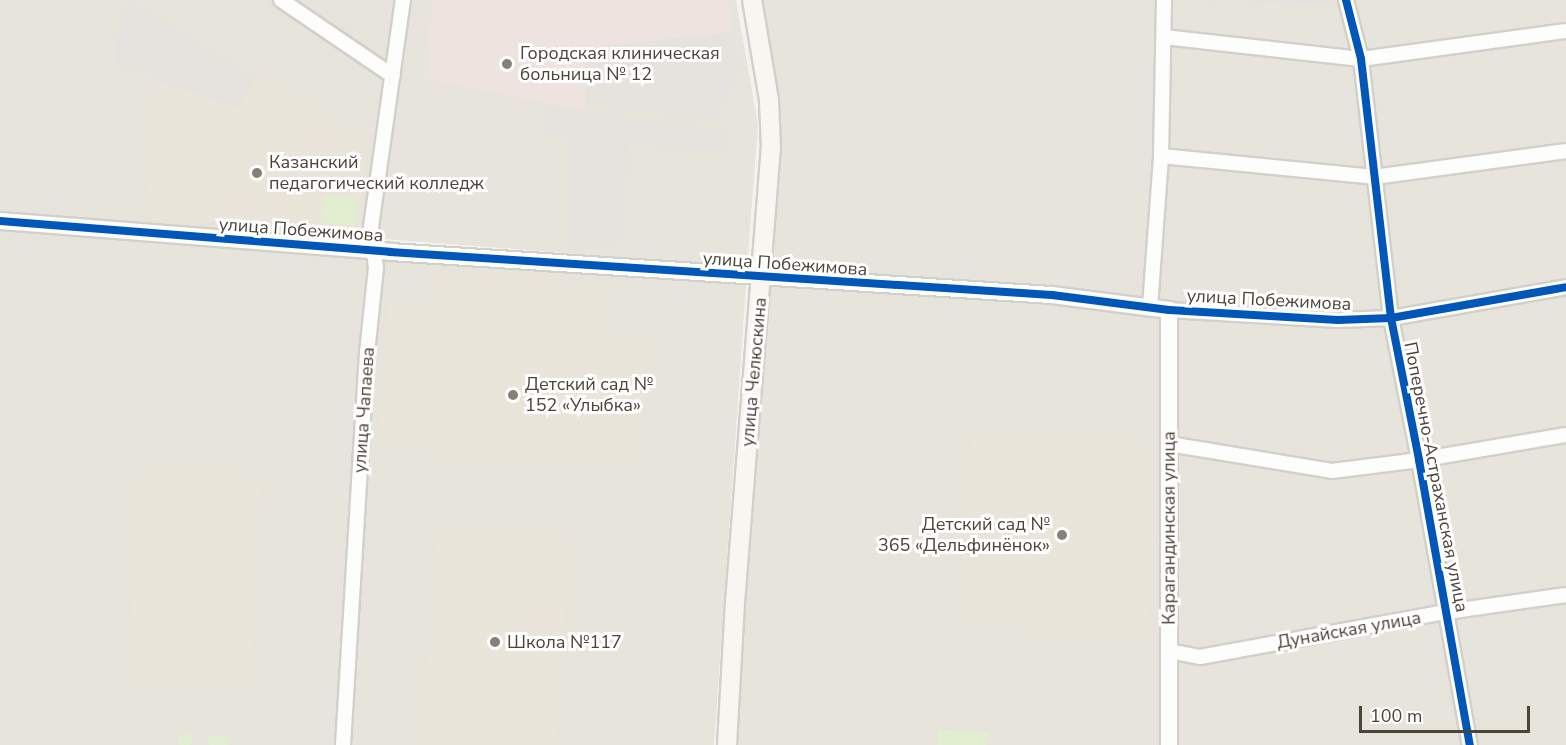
<!DOCTYPE html>
<html>
<head>
<meta charset="utf-8">
<style>
  body { margin:0 }
  #map { position:relative; width:1566px; height:745px; overflow:hidden; background:#f4f2ee; font-family:"Nunito Sans",sans-serif }
  div>[style] { position:absolute }
  [style*='--x'] { left:calc(var(--x)*1px); top:calc(var(--y)*1px); width:calc(var(--w)*1px); rotate:calc(var(--a)*1deg) }
  .residential>* { inset:0; background:#e7e4dc }
  .industrial>* { inset:0; background:#e6e2de }
  .education>* { inset:0; background:#eae5da; transform-origin:0 0 }
  .medical>* { inset:0; background:#eee3df }
  .green>* { inset:0; background:#e1eecf; transform-origin:0 0 }
  .round { border-radius:50% }
  .parking>* { inset:0; background:#e6e3df }
  .roads { filter:drop-shadow(2px 0 #d2d0cb) drop-shadow(-2px 0 #d2d0cb) drop-shadow(0 2px #d2d0cb) drop-shadow(0 -2px #d2d0cb) }
  .minor>* { height:14px; margin:-7px; padding:0 7px; transform-origin:7px; border-radius:7px; background:#fdfdfc }
  .tertiary>* { height:16px; margin:-8px; padding:0 8px; transform-origin:8px; border-radius:8px; background:#fdfdfc }
  .secondary>* { height:18px; margin:-9px; padding:0 9px; transform-origin:9px; border-radius:9px; background:#f7f6f1 }
  .cycleway>* { height:8px; margin:-4px; padding:0 4px; transform-origin:4px; border-radius:4px; background:#0057b8 }
  .dots>* { width:16px; height:16px; translate:-50% -50%; box-sizing:border-box; border:3px solid #fff; border-radius:50% }
  span { translate:-50% -50%; white-space:nowrap; text-align:center; line-height:1.15; -webkit-text-stroke:6px #fff; paint-order:stroke }
  .poi-label { font-size:18px; color:#4b4439 }
  .left { translate:0 -50%; text-align:left }
  .right { translate:-100% -50%; text-align:right }
  .street-label { font-size:18px; color:#4b4439 }
  .scale { position:absolute; left:1359px; top:706px; width:171px; height:27px; box-sizing:border-box; border:3px solid #4b4439; border-top:0; padding-left:8px; font-size:18px; line-height:21px; white-space:nowrap; color:#4b4439; -webkit-text-stroke:4px #fff; paint-order:stroke }
</style>
</head>
<body>
<div id="map">
  <div class="residential">
    <div style="clip-path:polygon(0 0,736px 0,758px 125px,747px 267px,360px 237px,0 215px)"></div>
    <div style="clip-path:polygon(759px 0,1172px 0,1173px 2px,1333px 6px,1354px 0,1566px 0,1566px 745px,735px 745px,778px 135px)"></div>
    <div style="clip-path:polygon(0 228px,746px 285px,714px 745px,0 745px)"></div>
  </div>
  <div class="industrial">
    <div style="clip-path:polygon(1172px 0,1354px 0,1333px 6px,1172px 2px)"></div>
    <div style="clip-path:polygon(129px 1px,257px 80px,236px 107px,155px 81px,146px 67px,116px 66px,117px 32px)"></div>
    <div style="clip-path:polygon(544px 108px,725px 130px,724px 152px,628px 143px,620px 243px,567px 242px,571px 137px,542px 134px)"></div>
  </div>
  <div class="education">
    <div style="clip-path:polygon(262px 73px,367px 141px,360px 232px,133px 216px,133px 205px,147px 206px,155px 81px,236px 107px)"></div>
    <div style="clip-path:polygon(438px 273px,603px 284px,599px 339px,649px 342px,639px 465px,378px 448px,389px 300px,436px 305px)"></div>
    <div style="left:973px;top:430px;width:190px;height:193px;rotate:5deg"></div>
    <div style="left:139px;top:471px;width:122px;height:210px;rotate:3deg"></div>
    <div style="left:437px;top:529px;width:133px;height:217px;rotate:4deg"></div>
  </div>
  <div class="medical">
    <div style="clip-path:polygon(431px 0,728px 0,733px 32px,588px 48px,585px 110px,424px 79px,432px 10px)"></div>
  </div>
  <div class="green">
    <div style="left:323px;top:195px;width:35px;height:27px;rotate:5deg"></div>
    <div style="clip-path:polygon(938px 729px,988px 733px,987px 745px,937px 745px)"></div>
    <div class="round" style="left:178px;top:733px;width:14px;height:14px"></div>
    <div style="clip-path:polygon(218px 736px,228px 738px,228px 745px,209px 745px,208px 737px)"></div>
  </div>
  <div class="parking">
    <div style="clip-path:polygon(733px 32px,740px 65px,715px 122px,586px 102px,588px 48px)"></div>
  </div>
  <div class="roads">
    <div class="minor">
      <div style="--x:281;--y:0;--w:135;--a:34.2"></div>
      <div style="--x:1346;--y:0;--w:61;--a:75.7"></div>
      <div style="--x:1361;--y:59;--w:261;--a:83.4"></div>
      <div style="--x:1391;--y:318;--w:145;--a:78.8"></div>
      <div style="--x:1419;--y:460;--w:290;--a:79.9"></div>
      <div style="--x:1164;--y:37;--w:198;--a:6.4"></div>
      <div style="--x:1361;--y:59;--w:207;--a:-7.8"></div>
      <div style="--x:1161;--y:156;--w:214;--a:5.6"></div>
      <div style="--x:1374;--y:177;--w:194;--a:-7.7"></div>
      <div style="--x:1150;--y:307;--w:151;--a:-85.8"></div>
      <div style="--x:1161;--y:156;--w:156;--a:-88.9"></div>
      <div style="--x:1169;--y:310;--w:169;--a:3.4"></div>
      <div style="--x:1338;--y:320;--w:53;--a:-2.2"></div>
      <div style="--x:1391;--y:318;--w:178;--a:-10"></div>
      <div style="--x:1169;--y:444;--w:165;--a:9.4"></div>
      <div style="--x:1332;--y:471;--w:88;--a:-7.2"></div>
      <div style="--x:1419;--y:460;--w:149;--a:-9.7"></div>
      <div style="--x:1169;--y:651;--w:32;--a:11"></div>
      <div style="--x:1200;--y:657;--w:250;--a:-10.4"></div>
      <div style="--x:1446;--y:612;--w:121;--a:-8.1"></div>
      <div style="--x:343;--y:745;--w:393;--a:-86.5"></div>
      <div style="--x:367;--y:353;--w:85;--a:-84"></div>
      <div style="--x:376;--y:268;--w:41;--a:-97"></div>
      <div style="--x:371;--y:227;--w:229;--a:-82"></div>
    </div>
    <div class="tertiary">
      <div style="--x:0;--y:221;--w:391;--a:4.5"></div>
      <div style="--x:390;--y:252;--w:663;--a:3.72"></div>
      <div style="--x:1052;--y:295;--w:118;--a:7.3"></div>
      <div style="--x:1169;--y:310;--w:435;--a:90"></div>
    </div>
    <div class="secondary">
      <div style="--x:727;--y:745;--w:142;--a:-86.8"></div>
      <div style="--x:735;--y:603;--w:456;--a:-85.5"></div>
      <div style="--x:771;--y:148;--w:48;--a:-92.4"></div>
      <div style="--x:769;--y:100;--w:101;--a:-99.6"></div>
    </div>
  </div>
  <div class="cycleway">
    <div style="--x:1346;--y:0;--w:61;--a:75.7"></div>
    <div style="--x:1361;--y:59;--w:261;--a:83.4"></div>
    <div style="--x:1391;--y:318;--w:145;--a:78.8"></div>
    <div style="--x:1419;--y:460;--w:290;--a:79.9"></div>
    <div style="--x:0;--y:221;--w:391;--a:4.5"></div>
    <div style="--x:390;--y:252;--w:663;--a:3.72"></div>
    <div style="--x:1052;--y:295;--w:118;--a:7.3"></div>
    <div style="--x:1169;--y:310;--w:169;--a:3.4"></div>
    <div style="--x:1338;--y:320;--w:53;--a:-2.2"></div>
    <div style="--x:1391;--y:318;--w:178;--a:-10"></div>
  </div>
  <div class="dots">
    <div style="left:507px;top:64px;background:#868178"></div>
    <div style="left:257px;top:173px;background:#868178"></div>
    <div style="left:513px;top:395px;background:#868178"></div>
    <div style="left:1062px;top:535px;background:#868178"></div>
    <div style="left:495px;top:642px;background:#868178"></div>
  </div>
  <div class="poi-label">
    <span class="left" style="left:520px;top:64px">Городская клиническая<br>больница № 12</span>
    <span class="left" style="left:269px;top:173px">Казанский<br>педагогический колледж</span>
    <span class="left" style="left:525px;top:395px">Детский сад №<br>152 «Улыбка»</span>
    <span class="right" style="left:1050px;top:535px">Детский сад №<br>365 «Дельфинёнок»</span>
    <span class="left" style="left:507px;top:642px">Школа №117</span>
  </div>
  <div class="street-label">
    <span style="left:301px;top:230px;rotate:4deg">улица Побежимова</span>
    <span style="left:785px;top:264px;rotate:4deg">улица Побежимова</span>
    <span style="left:1269px;top:300px;rotate:3deg">улица Побежимова</span>
    <span style="left:754px;top:372px;rotate:-85deg">улица Челюскина</span>
    <span style="left:364px;top:410px;rotate:-86deg">улица Чапаева</span>
    <span style="left:1436px;top:477px;rotate:79deg">Поперечно-Астраханская улица</span>
    <span style="left:1169px;top:528px;rotate:-90deg">Карагандинская улица</span>
    <span style="left:1349px;top:630px;rotate:-10deg">Дунайская улица</span>
  </div>
  <div class="scale">100 m</div>
</div>
</body>
</html>
